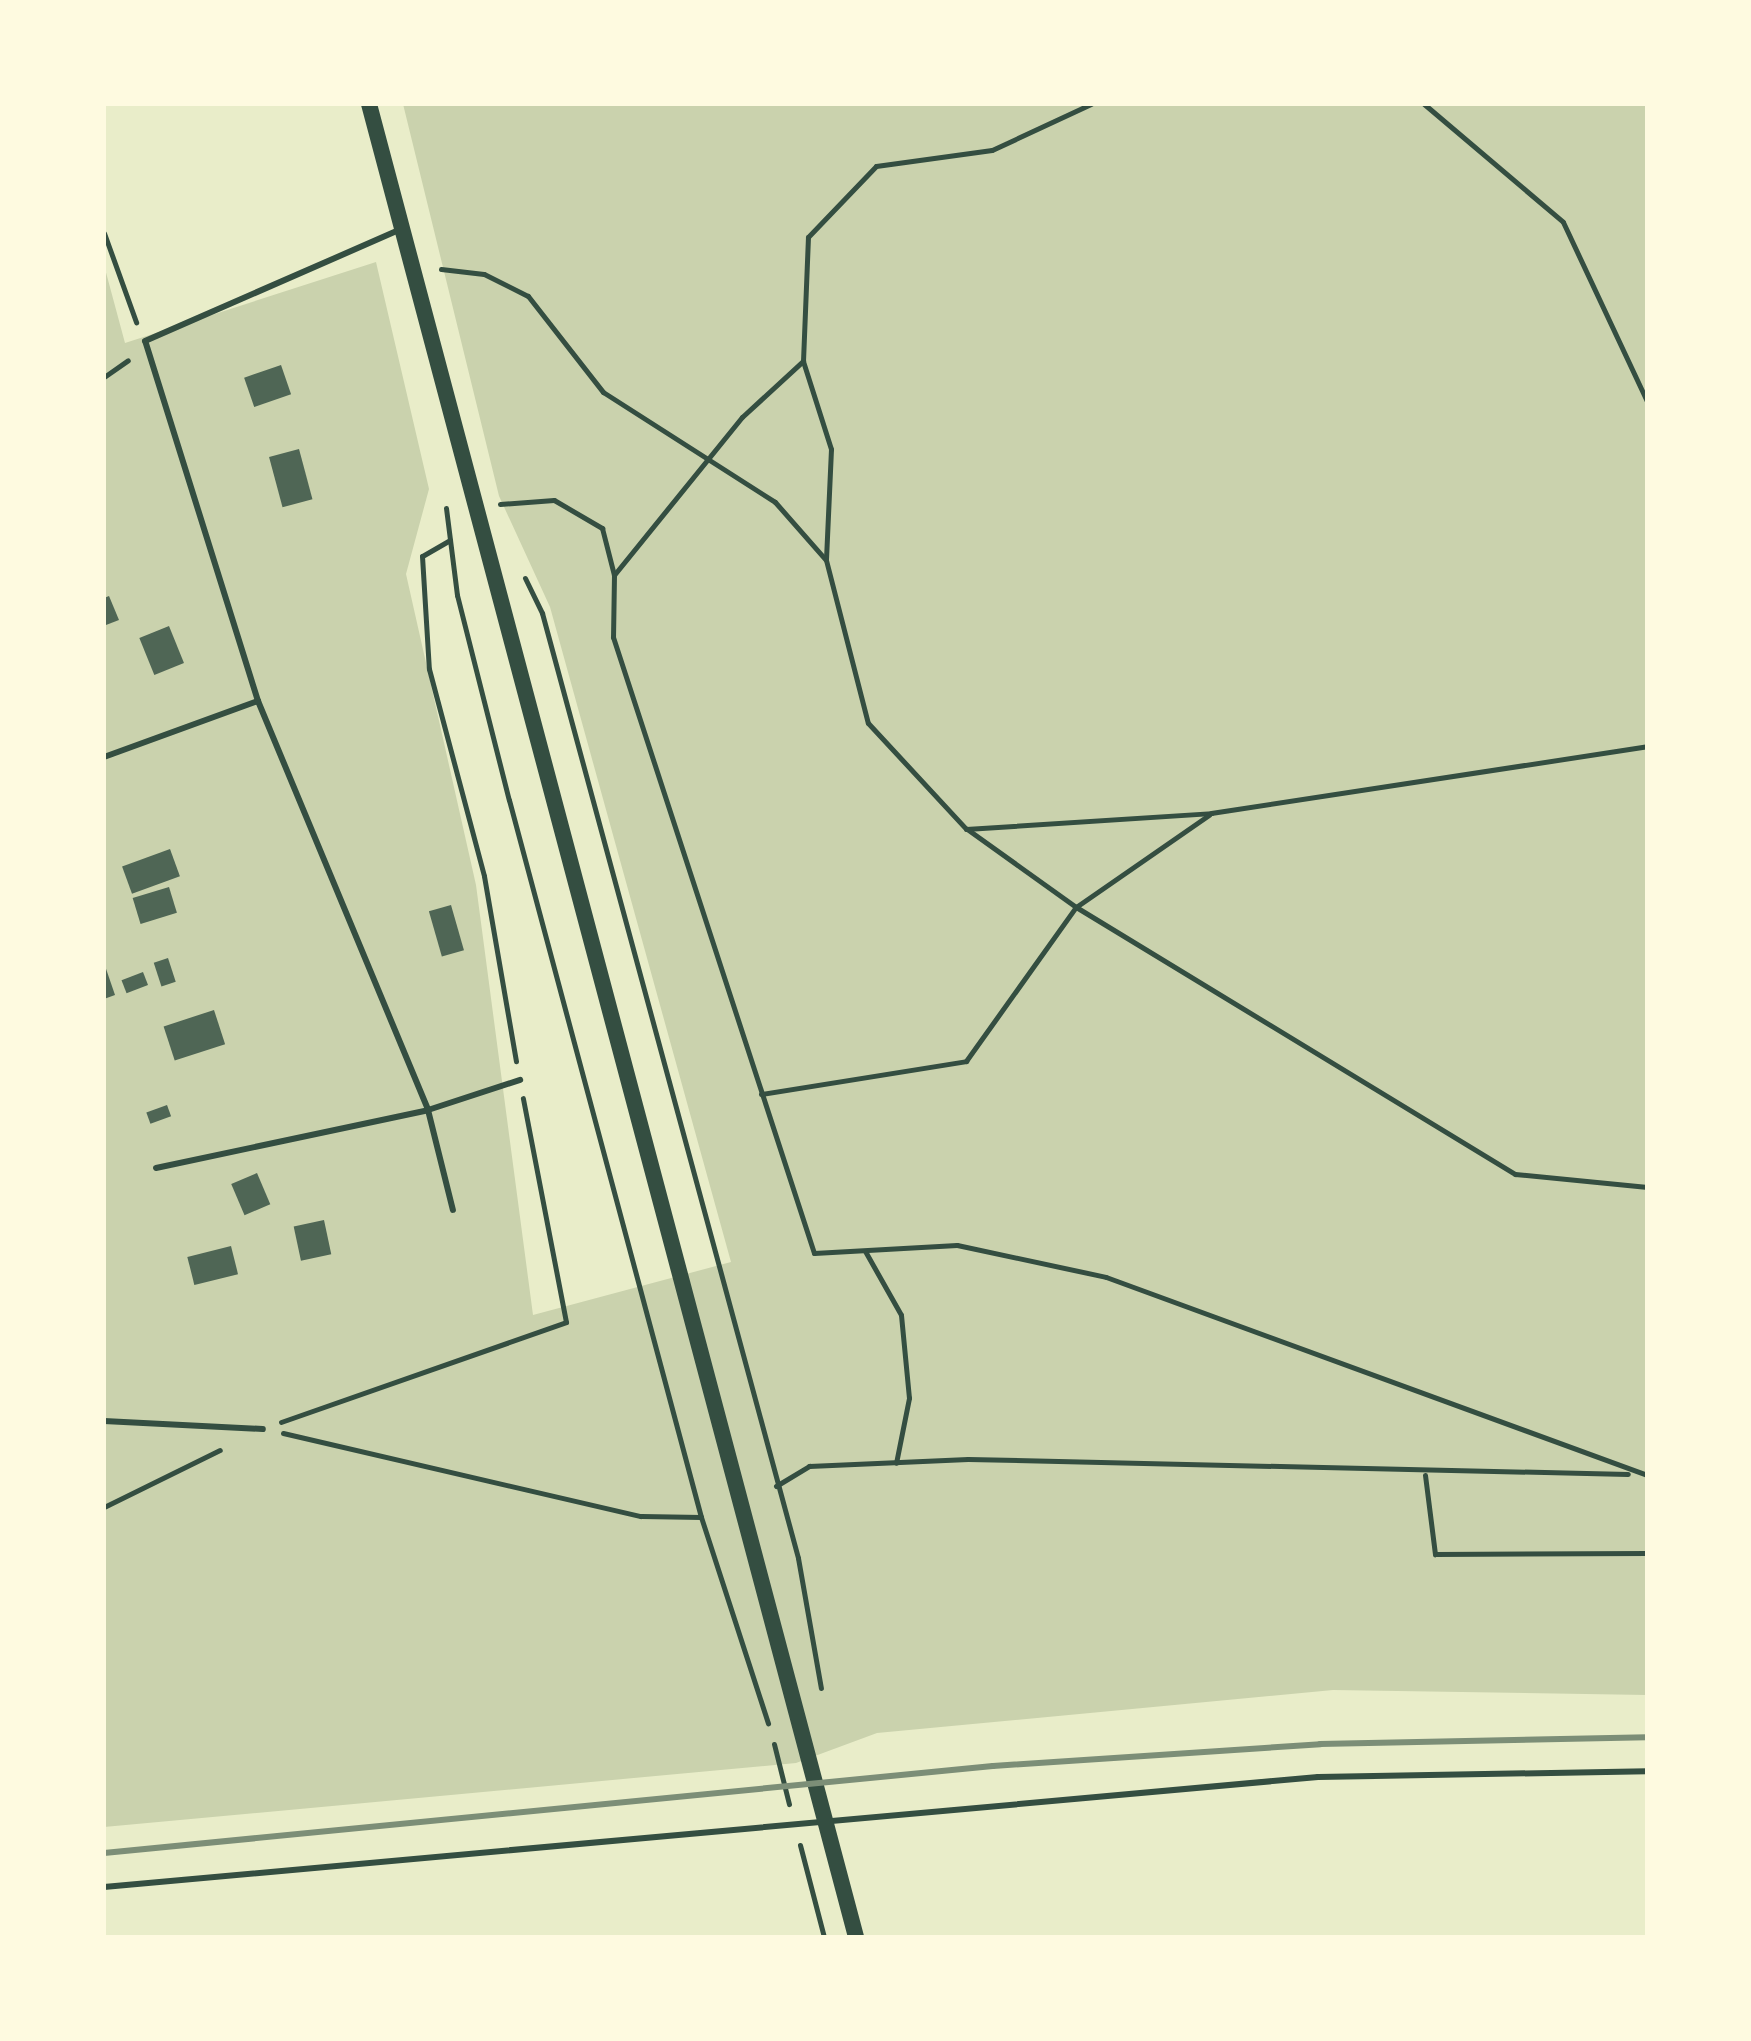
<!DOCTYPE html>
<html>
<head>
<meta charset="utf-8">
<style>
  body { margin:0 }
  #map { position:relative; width:1751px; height:2041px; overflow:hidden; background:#e9edc9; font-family:Cabin,sans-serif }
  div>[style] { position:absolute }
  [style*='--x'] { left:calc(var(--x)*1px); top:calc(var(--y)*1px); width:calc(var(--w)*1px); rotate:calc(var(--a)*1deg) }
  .green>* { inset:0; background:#cad2ad }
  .building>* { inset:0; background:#4f6655; transform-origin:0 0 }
  .path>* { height:5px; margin:-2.5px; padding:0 2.5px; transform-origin:2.5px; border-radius:2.5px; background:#344e41 }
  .service>* { height:6px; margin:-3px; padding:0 3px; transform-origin:3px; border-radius:3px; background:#344e41 }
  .secondary>* { height:16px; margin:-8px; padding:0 8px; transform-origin:8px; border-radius:8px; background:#344e41 }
  .rail>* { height:6px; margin:-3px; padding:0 3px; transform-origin:3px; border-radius:3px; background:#7c8e77 }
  span { translate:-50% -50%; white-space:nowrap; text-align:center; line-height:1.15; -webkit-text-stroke:8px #fefae0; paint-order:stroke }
  .frame { position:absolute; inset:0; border:106px solid #fefae0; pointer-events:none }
</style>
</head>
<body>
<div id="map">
  <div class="green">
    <div style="clip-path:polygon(403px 104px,1647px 104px,1647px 1695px,1333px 1690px,877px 1733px,796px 1763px,104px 1827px,104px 265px,125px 343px,376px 262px,429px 489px,406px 574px,476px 885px,533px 1315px,731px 1262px,550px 607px,499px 496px)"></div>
  </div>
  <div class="building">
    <div style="left:281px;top:365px;width:31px;height:39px;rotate:71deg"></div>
    <div style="left:299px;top:449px;width:52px;height:31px;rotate:75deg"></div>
    <div style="clip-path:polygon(109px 596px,119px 620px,106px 625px,104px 598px)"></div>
    <div style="left:169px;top:626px;width:40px;height:32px;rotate:68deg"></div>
    <div style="left:170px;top:849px;width:29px;height:51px;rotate:70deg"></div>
    <div style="left:169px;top:887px;width:27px;height:38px;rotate:73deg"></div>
    <div style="left:451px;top:905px;width:47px;height:23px;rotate:74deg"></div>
    <div style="left:168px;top:958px;width:25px;height:15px;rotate:72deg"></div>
    <div style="clip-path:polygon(104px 963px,115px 995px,104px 999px)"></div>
    <div style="left:143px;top:972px;width:14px;height:23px;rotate:69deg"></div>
    <div style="left:214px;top:1010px;width:36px;height:53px;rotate:72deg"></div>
    <div style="left:167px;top:1105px;width:12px;height:22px;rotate:70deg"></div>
    <div style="left:257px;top:1173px;width:34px;height:28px;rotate:67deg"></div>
    <div style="left:324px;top:1220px;width:35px;height:31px;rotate:78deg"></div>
    <div style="left:231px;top:1246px;width:29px;height:45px;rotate:76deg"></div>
  </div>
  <div class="path">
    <div style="--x:1424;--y:104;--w:182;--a:40.3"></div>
    <div style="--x:1563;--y:222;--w:198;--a:64.9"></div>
    <div style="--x:104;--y:233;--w:95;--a:70.2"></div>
    <div style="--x:441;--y:269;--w:43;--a:6.6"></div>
    <div style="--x:484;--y:274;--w:49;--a:26.6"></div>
    <div style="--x:528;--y:296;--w:122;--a:52"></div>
    <div style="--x:603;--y:392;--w:204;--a:32.6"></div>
    <div style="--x:775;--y:502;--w:77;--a:48.7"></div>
    <div style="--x:826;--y:560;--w:168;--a:75.6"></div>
    <div style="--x:868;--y:723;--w:144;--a:47.2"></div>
    <div style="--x:966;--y:829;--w:246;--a:-3.7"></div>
    <div style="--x:1211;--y:813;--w:441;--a:-8.7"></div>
    <div style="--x:104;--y:377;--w:29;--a:-35"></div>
    <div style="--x:500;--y:504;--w:54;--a:-4.2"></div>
    <div style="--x:554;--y:500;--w:56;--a:30.3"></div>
    <div style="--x:602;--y:528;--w:49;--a:75.7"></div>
    <div style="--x:614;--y:575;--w:62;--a:90.9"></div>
    <div style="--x:613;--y:637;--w:648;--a:71.93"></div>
    <div style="--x:814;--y:1253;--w:143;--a:-3.2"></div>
    <div style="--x:957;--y:1245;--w:152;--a:12.1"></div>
    <div style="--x:1106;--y:1277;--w:576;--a:20.1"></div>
    <div style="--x:446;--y:508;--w:88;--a:82.8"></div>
    <div style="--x:457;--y:595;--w:211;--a:75.8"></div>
    <div style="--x:509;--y:800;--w:742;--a:75.01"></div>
    <div style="--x:701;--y:1517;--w:217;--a:72"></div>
    <div style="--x:450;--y:540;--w:32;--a:150"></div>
    <div style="--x:422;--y:556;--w:113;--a:86.5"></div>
    <div style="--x:429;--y:669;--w:214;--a:75.1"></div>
    <div style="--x:484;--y:876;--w:188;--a:80.2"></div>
    <div style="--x:826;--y:559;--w:110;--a:-87.4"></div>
    <div style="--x:831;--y:449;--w:92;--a:-107.7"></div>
    <div style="--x:803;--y:361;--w:124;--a:-87.7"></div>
    <div style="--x:808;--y:237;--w:98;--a:-46.2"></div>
    <div style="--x:876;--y:166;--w:117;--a:-7.9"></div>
    <div style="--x:992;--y:150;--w:109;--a:-24.9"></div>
    <div style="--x:614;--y:575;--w:203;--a:-51"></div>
    <div style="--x:742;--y:417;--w:83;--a:-42.6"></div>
    <div style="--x:525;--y:578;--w:39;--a:64"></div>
    <div style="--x:542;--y:613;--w:979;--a:74.84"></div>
    <div style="--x:798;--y:1558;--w:132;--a:80"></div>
    <div style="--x:967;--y:829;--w:134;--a:35.6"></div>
    <div style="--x:1076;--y:907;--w:514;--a:31.31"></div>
    <div style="--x:1515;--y:1174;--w:133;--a:5.6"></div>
    <div style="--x:761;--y:1094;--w:208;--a:-9.1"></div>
    <div style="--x:966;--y:1061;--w:189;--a:-54.5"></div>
    <div style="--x:1076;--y:907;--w:162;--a:-34.7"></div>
    <div style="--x:865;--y:1251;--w:73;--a:60.6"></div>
    <div style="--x:901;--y:1315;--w:83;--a:84.5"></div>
    <div style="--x:909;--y:1398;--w:66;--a:101.3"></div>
    <div style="--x:281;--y:1422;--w:302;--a:-19.3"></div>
    <div style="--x:566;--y:1322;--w:228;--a:-100.9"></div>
    <div style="--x:283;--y:1433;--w:367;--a:13.1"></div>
    <div style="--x:641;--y:1516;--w:60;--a:1"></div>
    <div style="--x:1425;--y:1475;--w:80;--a:82.8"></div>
    <div style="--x:1435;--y:1554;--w:212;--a:-0.3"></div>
    <div style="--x:776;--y:1486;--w:39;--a:-31"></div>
    <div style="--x:809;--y:1466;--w:159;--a:-2.5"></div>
    <div style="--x:968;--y:1459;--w:660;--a:1.3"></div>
    <div style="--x:104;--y:1507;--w:129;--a:-26.2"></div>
    <div style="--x:774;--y:1744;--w:62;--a:76"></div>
    <div style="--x:800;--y:1845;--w:95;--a:75.4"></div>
  </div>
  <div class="service">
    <div style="--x:258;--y:701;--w:443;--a:67.4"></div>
    <div style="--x:428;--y:1110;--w:103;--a:76"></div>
    <div style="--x:104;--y:757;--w:164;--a:-20"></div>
    <div style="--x:258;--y:701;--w:377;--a:-107.4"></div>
    <div style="--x:145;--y:341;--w:277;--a:-23.6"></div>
    <div style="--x:156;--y:1168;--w:278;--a:-12"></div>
    <div style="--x:428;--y:1110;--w:97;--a:-18.1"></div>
    <div style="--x:104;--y:1421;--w:159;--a:2.9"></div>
    <div style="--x:104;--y:1887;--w:1219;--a:-5.18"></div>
    <div style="--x:1318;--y:1777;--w:329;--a:-1"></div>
  </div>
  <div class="secondary">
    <div style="--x:369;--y:104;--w:1897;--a:75.12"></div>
  </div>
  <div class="rail">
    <div style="--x:104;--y:1853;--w:893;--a:-5.59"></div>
    <div style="--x:993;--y:1766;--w:328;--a:-3.8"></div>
    <div style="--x:1320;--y:1744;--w:327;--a:-1.2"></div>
  </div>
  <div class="frame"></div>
</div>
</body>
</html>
